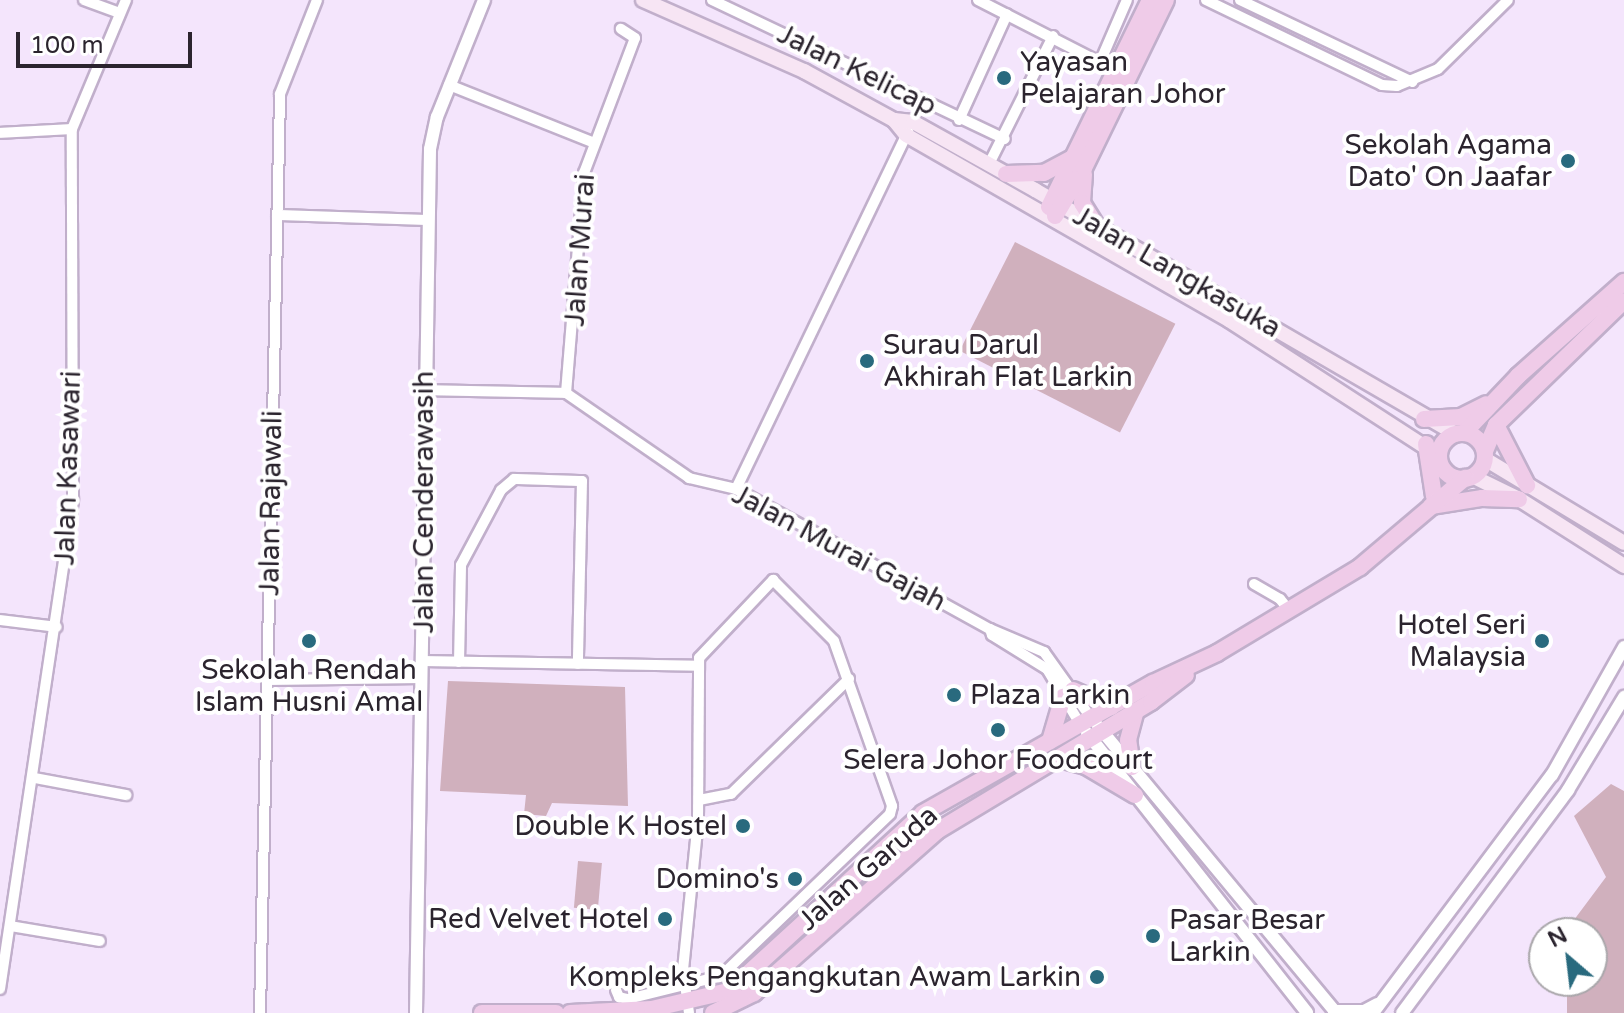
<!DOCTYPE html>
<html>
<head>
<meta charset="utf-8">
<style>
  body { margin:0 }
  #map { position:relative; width:1624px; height:1013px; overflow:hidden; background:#f4e5fc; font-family:"Varela Round",sans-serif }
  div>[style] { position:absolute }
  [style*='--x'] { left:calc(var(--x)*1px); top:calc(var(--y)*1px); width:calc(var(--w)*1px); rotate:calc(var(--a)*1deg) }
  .green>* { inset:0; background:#d0b0bd; transform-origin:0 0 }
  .roads { filter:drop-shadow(2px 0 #c1afcb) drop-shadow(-2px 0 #c1afcb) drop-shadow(0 2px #c1afcb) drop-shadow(0 -2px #c1afcb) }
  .minor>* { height:10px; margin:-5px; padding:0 5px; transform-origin:5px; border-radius:5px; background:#fff }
  .tertiary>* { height:12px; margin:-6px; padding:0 6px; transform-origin:6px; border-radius:6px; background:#fff }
  .secondary>* { height:14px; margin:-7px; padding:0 7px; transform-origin:7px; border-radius:7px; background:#f7e5f4 }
  .primary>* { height:16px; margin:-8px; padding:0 8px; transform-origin:8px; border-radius:8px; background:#efcbe8 }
  .primary>.ring { margin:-8px; padding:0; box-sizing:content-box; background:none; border:16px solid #efcbe8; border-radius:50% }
  .dots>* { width:22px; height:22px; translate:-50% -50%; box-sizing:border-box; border:4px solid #fff; border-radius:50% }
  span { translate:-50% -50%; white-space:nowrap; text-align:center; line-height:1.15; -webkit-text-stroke:8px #fff; paint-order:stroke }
  .poi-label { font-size:28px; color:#2b242e }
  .left { translate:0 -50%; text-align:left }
  .right { translate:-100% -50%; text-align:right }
  .street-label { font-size:28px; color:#2b242e }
  .north { position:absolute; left:1528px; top:917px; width:80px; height:80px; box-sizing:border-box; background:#fff; border:2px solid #aaa7ab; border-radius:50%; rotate:332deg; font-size:22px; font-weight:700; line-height:32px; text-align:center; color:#2b242e }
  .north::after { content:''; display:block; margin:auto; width:28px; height:36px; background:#296a7e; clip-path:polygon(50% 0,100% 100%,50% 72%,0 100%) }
  .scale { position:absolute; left:16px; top:32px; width:176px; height:36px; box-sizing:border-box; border:4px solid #2b242e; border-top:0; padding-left:10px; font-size:24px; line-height:28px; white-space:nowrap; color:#2b242e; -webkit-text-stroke:6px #fff; paint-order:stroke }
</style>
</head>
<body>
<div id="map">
  <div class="green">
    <div style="left:1015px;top:242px;width:180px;height:122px;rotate:27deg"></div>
    <div style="clip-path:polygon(448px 681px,625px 687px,628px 806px,552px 803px,546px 816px,524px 814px,526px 795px,440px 791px)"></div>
    <div style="clip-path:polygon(1611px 784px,1624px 791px,1624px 1013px,1567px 1013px,1567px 981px,1592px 981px,1592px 933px,1568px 933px,1568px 928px,1606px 877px,1574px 816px)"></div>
    <div style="left:578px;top:861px;width:24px;height:47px;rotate:5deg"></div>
  </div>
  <div class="roads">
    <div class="minor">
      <div style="--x:84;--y:0;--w:38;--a:20"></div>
      <div style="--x:712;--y:0;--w:324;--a:25.4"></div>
      <div style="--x:978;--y:0;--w:156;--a:27.1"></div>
      <div style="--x:1206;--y:0;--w:195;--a:25.8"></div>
      <div style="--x:1382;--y:85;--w:15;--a:4"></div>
      <div style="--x:1397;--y:86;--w:44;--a:-22.5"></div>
      <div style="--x:1438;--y:69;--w:98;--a:-44.6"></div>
      <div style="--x:1240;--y:0;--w:191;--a:25.4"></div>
      <div style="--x:1101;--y:60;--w:65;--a:-66.6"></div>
      <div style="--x:449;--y:85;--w:154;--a:21.7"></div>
      <div style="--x:959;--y:120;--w:116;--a:-65.6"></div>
      <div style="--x:0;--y:133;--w:72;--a:-3.2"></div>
      <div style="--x:989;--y:164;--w:143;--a:-63.4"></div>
      <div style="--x:277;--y:215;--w:152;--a:1.9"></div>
      <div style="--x:424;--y:390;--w:142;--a:1.2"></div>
      <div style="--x:566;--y:393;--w:150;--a:34.6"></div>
      <div style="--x:689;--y:478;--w:48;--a:13.2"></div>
      <div style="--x:736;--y:489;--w:290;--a:28.9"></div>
      <div style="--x:990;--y:629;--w:59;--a:23.1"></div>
      <div style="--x:1044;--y:652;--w:81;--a:54.5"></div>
      <div style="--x:566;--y:393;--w:221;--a:-85.3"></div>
      <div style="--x:584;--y:173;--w:144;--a:-69.3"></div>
      <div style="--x:635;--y:38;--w:17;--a:-147"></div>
      <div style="--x:736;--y:489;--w:397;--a:-64.3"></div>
      <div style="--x:1254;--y:584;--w:30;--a:30"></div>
      <div style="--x:1280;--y:599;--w:14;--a:51"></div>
      <div style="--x:0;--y:620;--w:57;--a:7"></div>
      <div style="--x:990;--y:629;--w:6;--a:72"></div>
      <div style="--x:992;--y:635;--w:65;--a:31.7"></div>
      <div style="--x:1047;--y:669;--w:64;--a:59"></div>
      <div style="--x:422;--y:661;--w:277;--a:1"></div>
      <div style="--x:459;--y:662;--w:97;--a:-88.8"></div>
      <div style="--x:461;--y:565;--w:85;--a:-61.9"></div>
      <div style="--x:501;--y:490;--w:17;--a:-40"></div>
      <div style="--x:514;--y:479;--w:68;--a:1.7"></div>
      <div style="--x:582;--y:481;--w:183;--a:91.3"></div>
      <div style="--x:267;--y:680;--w:155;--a:-0.7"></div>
      <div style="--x:35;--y:778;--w:93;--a:10.6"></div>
      <div style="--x:699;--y:800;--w:33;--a:-11"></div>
      <div style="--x:731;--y:794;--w:165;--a:-44.3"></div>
      <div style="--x:10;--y:926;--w:91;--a:9.5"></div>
      <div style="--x:0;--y:989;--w:495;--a:-81.5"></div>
      <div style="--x:73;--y:499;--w:370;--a:-90.2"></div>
      <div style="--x:72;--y:129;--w:140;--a:-67.3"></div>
      <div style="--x:616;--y:990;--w:8;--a:67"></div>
      <div style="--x:619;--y:997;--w:9;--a:13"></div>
      <div style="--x:628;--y:999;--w:96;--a:-13.9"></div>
      <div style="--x:721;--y:976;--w:234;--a:-43.8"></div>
      <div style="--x:260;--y:1013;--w:919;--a:-88.75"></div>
      <div style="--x:280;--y:94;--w:101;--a:-68.5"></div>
      <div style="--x:689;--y:1013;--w:43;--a:-97.9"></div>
      <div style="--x:683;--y:970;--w:152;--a:-84.3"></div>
      <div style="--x:698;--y:819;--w:161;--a:-89.6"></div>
      <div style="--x:699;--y:658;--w:108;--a:-46.5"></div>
      <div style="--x:773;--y:580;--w:86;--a:45"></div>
      <div style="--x:834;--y:641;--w:175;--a:70.6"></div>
      <div style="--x:892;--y:806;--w:8;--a:104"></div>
    </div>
    <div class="tertiary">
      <div style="--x:1098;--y:726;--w:373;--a:50.3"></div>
      <div style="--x:1087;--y:733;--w:356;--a:51.8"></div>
      <div style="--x:1334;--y:1011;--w:30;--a:0"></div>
      <div style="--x:1364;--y:1011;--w:15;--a:-28"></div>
      <div style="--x:416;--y:1013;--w:864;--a:-89.07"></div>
      <div style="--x:430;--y:149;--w:33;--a:-78"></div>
      <div style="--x:437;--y:117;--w:126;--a:-68.1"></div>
      <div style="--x:1373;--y:1013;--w:298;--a:-53.1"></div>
      <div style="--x:1552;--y:775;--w:147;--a:-60.6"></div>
      <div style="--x:1402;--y:1013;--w:278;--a:-53.3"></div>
      <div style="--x:1568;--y:790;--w:109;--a:-58.9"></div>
    </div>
    <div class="secondary">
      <div style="--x:643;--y:0;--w:176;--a:23.8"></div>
      <div style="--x:804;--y:71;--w:102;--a:28.6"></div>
      <div style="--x:894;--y:120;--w:19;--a:51"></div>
      <div style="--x:906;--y:135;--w:372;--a:29.8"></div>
      <div style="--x:1229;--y:320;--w:250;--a:32.9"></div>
      <div style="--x:894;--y:120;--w:19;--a:6"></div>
      <div style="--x:913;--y:122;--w:140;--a:29.1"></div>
      <div style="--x:1035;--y:190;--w:487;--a:30.1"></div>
      <div style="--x:1485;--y:459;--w:162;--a:31.1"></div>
      <div style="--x:1472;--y:476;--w:52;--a:26.1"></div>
      <div style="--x:1519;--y:499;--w:125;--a:32.5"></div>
    </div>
    <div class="primary">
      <div style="--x:1006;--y:174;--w:38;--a:-2"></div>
      <div style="--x:1044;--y:173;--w:32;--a:-28"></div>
      <div style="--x:1084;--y:174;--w:29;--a:94"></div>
      <div style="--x:1082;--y:203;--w:31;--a:58"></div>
      <div style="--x:1049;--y:207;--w:230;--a:-64"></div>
      <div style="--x:1055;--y:216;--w:56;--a:-58.9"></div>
      <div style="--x:1084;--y:168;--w:187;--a:-64"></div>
      <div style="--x:1424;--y:419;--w:37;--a:-3"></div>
      <div style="--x:1461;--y:417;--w:28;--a:-27"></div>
      <div style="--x:1496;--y:425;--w:68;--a:62.7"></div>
      <div style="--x:1464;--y:433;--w:79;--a:-46.5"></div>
      <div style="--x:1518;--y:376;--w:142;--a:-41.6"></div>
      <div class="ring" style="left:1439px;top:433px;width:30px;height:30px"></div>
      <div style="--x:1426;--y:444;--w:53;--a:81.3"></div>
      <div style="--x:1485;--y:451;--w:28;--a:-67"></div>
      <div style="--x:1496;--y:425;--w:178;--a:-44.1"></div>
      <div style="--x:1431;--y:506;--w:52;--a:-8.9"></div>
      <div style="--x:1482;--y:498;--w:37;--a:2"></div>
      <div style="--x:1073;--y:690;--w:42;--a:24.1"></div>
      <div style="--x:1050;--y:741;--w:46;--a:-73.5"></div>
      <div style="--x:1056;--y:758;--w:31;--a:15"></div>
      <div style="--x:1086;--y:766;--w:57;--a:30.6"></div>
      <div style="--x:1132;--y:767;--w:27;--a:-98"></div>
      <div style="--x:1128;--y:740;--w:30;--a:-75"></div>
      <div style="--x:482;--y:1013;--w:74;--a:0"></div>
      <div style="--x:570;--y:1013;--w:82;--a:-2.8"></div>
      <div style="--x:652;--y:1009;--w:79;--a:-13.2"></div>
      <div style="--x:729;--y:991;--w:263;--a:-42.5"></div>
      <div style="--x:923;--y:813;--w:264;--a:-29.5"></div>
      <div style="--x:1153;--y:683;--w:71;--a:-25.1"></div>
      <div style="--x:1217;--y:653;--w:167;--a:-31"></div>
      <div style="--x:1360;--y:567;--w:138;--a:-40.3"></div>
      <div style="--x:713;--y:1013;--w:46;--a:-26"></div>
      <div style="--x:754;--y:993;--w:244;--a:-41.5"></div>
      <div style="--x:937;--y:831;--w:250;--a:-31.1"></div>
      <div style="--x:1151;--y:702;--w:44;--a:-37.6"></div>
    </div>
  </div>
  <div class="dots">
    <div style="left:1004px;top:78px;background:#296a7e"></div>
    <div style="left:1568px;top:161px;background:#296a7e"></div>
    <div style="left:867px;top:361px;background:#296a7e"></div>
    <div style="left:309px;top:641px;background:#296a7e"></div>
    <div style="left:1542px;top:641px;background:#296a7e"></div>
    <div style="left:954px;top:695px;background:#296a7e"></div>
    <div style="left:998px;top:730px;background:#296a7e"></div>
    <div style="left:743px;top:826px;background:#296a7e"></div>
    <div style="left:795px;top:879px;background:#296a7e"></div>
    <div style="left:665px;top:919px;background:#296a7e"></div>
    <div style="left:1153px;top:936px;background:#296a7e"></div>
    <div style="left:1097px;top:977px;background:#296a7e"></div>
  </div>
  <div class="poi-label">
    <span class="left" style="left:1020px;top:78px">Yayasan<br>Pelajaran Johor</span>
    <span class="right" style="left:1552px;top:161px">Sekolah Agama<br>Dato' On Jaafar</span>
    <span class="left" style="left:883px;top:361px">Surau Darul<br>Akhirah Flat Larkin</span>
    <span class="right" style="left:1526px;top:641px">Hotel Seri<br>Malaysia</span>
    <span style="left:309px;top:686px">Sekolah Rendah<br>Islam Husni Amal</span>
    <span class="left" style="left:970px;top:695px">Plaza Larkin</span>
    <span style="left:998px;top:760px">Selera Johor Foodcourt</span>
    <span class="right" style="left:727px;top:826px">Double K Hostel</span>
    <span class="right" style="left:779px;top:879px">Domino's</span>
    <span class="right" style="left:649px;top:919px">Red Velvet Hotel</span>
    <span class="left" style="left:1169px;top:936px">Pasar Besar<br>Larkin</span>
    <span class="right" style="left:1081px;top:977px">Kompleks Pengangkutan Awam Larkin</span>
  </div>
  <div class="street-label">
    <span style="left:857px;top:70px;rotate:26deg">Jalan Kelicap</span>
    <span style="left:580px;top:250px;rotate:-86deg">Jalan Murai</span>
    <span style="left:1177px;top:272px;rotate:30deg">Jalan Langkasuka</span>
    <span style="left:68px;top:468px;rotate:-88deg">Jalan Kasawari</span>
    <span style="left:424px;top:502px;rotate:-90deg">Jalan Cenderawasih</span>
    <span style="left:271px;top:503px;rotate:-89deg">Jalan Rajawali</span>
    <span style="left:839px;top:548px;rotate:28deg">Jalan Murai Gajah</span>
    <span style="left:868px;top:868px;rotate:-41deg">Jalan Garuda</span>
  </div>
  <div class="north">N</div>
  <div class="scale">100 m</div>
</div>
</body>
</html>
